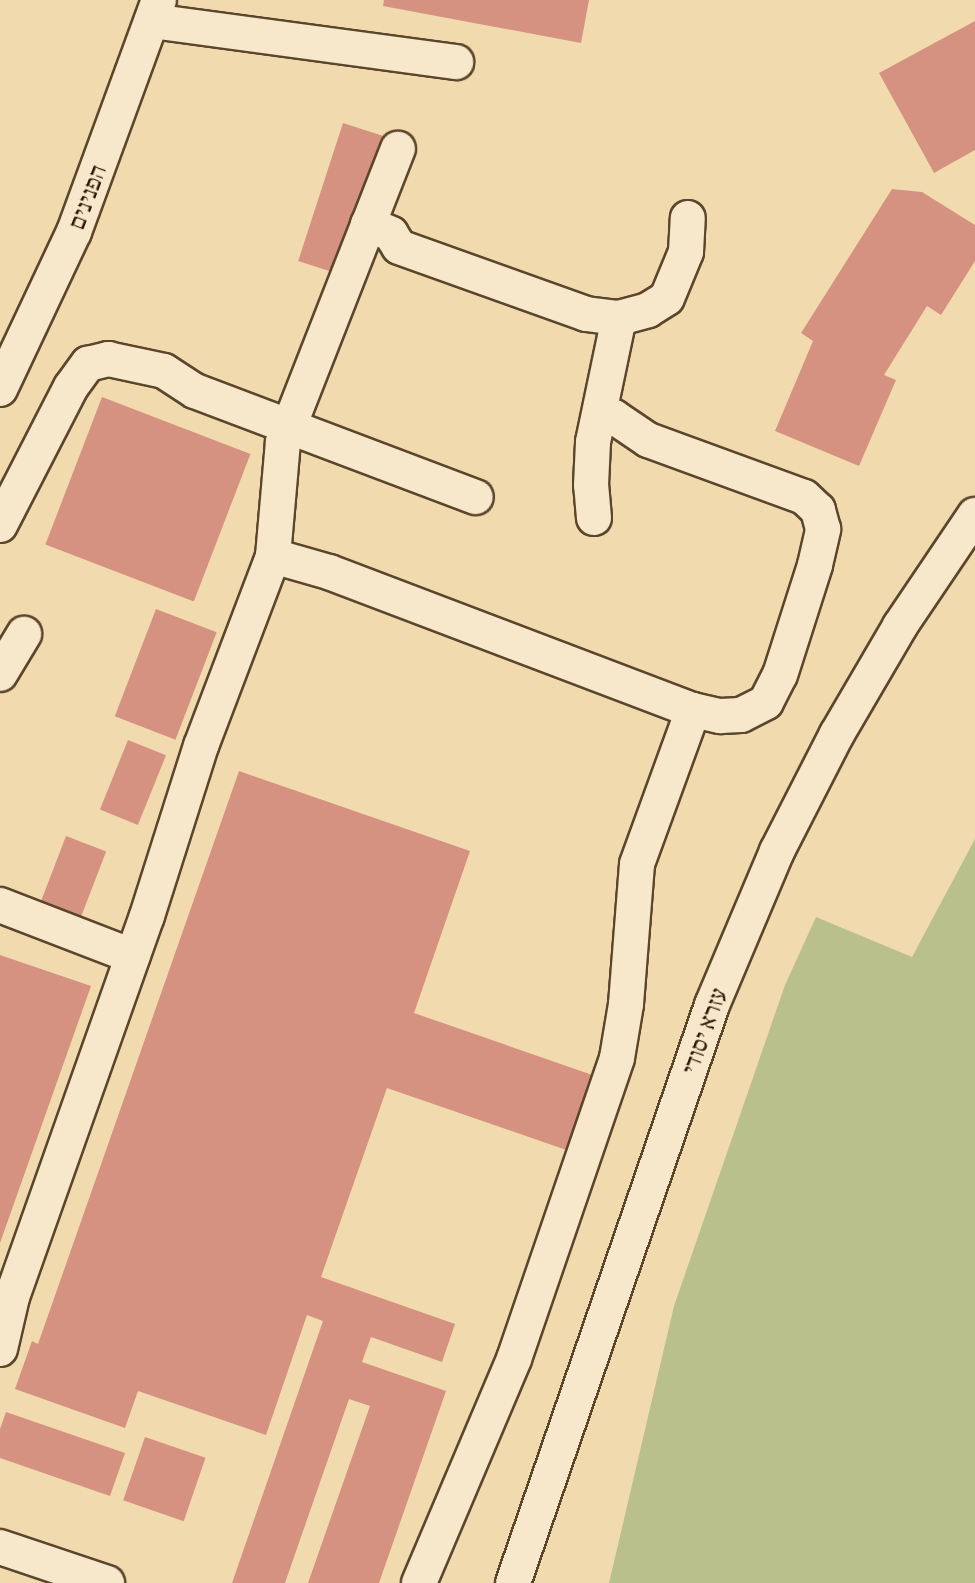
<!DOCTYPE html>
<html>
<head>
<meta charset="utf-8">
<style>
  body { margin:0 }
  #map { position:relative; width:975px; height:1583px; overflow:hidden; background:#f2daaf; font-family:"Gentium Book Plus","Frank Ruhl Libre",serif }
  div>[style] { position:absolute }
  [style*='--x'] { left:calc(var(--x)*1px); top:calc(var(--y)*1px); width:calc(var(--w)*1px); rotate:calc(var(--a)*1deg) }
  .green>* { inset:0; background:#b9c08b }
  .building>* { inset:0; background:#d69281; transform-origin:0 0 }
  .roads { filter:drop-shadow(2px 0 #5b462c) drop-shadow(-2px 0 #5b462c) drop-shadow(0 2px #5b462c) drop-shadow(0 -2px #5b462c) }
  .minor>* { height:34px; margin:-17px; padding:0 17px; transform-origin:17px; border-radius:17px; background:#f7e7cb }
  span { translate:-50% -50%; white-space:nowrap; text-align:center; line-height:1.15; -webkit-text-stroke:6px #f7e7cb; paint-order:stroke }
  .street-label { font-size:24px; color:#291500 }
</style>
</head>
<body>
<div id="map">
  <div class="green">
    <div style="clip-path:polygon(975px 839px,975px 1583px,609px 1583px,674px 1306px,785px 985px,816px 917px,912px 957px)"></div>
  </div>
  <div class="building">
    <div style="clip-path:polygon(384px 0,589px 0,581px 43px,383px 6px)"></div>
    <div style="clip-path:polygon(975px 21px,975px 150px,934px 173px,879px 73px)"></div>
    <div style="left:343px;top:123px;width:44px;height:145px;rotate:18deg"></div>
    <div style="clip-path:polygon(892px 189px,922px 192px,975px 225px,975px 261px,941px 315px,927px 306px,884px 375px,896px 380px,859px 466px,775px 431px,813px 341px,801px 333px)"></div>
    <div style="left:102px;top:397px;width:159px;height:158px;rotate:21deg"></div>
    <div style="left:156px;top:609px;width:65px;height:115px;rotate:21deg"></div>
    <div style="left:128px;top:740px;width:41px;height:75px;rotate:22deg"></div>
    <div style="clip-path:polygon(239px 771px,470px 851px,414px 1013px,601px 1078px,575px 1153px,387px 1088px,321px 1277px,455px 1324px,442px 1362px,371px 1337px,362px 1362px,446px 1391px,379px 1583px,308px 1583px,370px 1406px,349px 1399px,285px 1583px,232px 1583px,323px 1321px,307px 1315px,266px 1435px,138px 1391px,125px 1428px,15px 1389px,32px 1341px,38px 1344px)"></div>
    <div style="left:66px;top:836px;width:43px;height:76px;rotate:21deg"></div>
    <div style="clip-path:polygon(0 955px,91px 986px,0 1243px)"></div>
    <div style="clip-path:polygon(6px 1412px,125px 1453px,110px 1496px,0 1458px,0 1429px)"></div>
    <div style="left:145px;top:1437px;width:64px;height:67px;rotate:19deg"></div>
  </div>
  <div class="roads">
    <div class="minor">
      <div style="--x:152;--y:21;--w:307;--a:7.7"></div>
      <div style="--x:368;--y:224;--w:25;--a:23"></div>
      <div style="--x:391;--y:234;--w:15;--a:58"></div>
      <div style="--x:399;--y:247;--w:199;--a:19.7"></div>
      <div style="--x:586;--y:314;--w:33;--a:7"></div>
      <div style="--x:619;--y:318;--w:30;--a:-15"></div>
      <div style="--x:648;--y:310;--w:22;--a:-32"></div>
      <div style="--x:667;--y:298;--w:50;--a:-67.6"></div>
      <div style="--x:686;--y:252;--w:34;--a:-87"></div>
      <div style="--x:0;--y:389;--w:174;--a:-64.8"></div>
      <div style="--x:74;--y:232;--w:247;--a:-69.9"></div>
      <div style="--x:594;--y:518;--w:33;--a:-95"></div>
      <div style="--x:591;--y:485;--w:43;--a:-87.3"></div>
      <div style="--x:593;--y:442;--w:127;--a:-78.2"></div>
      <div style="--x:0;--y:525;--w:155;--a:-62.8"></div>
      <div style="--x:71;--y:387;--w:29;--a:-54"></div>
      <div style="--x:88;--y:364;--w:21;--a:-14"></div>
      <div style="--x:108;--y:359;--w:57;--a:12.1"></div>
      <div style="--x:164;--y:371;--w:37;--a:33"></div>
      <div style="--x:195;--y:391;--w:300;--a:20.7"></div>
      <div style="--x:273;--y:556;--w:58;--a:15.9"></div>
      <div style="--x:329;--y:572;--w:389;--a:20.8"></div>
      <div style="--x:693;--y:710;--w:28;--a:13"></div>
      <div style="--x:720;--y:716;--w:21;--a:-3"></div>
      <div style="--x:741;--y:715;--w:28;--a:-27"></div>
      <div style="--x:766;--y:702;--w:30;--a:-63"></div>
      <div style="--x:780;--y:675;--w:115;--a:-72.3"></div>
      <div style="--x:815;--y:565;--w:37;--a:-77"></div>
      <div style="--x:823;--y:529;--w:20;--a:-105"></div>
      <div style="--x:818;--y:510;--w:19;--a:-137"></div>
      <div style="--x:804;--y:497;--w:166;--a:-159.9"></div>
      <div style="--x:648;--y:440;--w:41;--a:-145.9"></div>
      <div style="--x:614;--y:417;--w:15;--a:-176"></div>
      <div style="--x:0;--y:674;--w:47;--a:-59"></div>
      <div style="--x:0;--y:905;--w:142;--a:21.1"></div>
      <div style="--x:0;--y:1349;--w:53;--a:-77"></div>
      <div style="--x:12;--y:1297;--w:404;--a:-70.5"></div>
      <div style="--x:147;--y:916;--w:178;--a:-72.4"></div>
      <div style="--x:201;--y:746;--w:203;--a:-69.2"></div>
      <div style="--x:273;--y:556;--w:114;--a:-85"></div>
      <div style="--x:283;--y:442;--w:315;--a:-68.6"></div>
      <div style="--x:0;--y:1547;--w:113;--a:18.6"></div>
      <div style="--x:419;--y:1583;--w:243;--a:-67"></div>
      <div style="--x:514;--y:1359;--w:318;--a:-71.1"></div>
      <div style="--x:617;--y:1058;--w:55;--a:-80.5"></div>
      <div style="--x:626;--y:1004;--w:140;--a:-85.5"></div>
      <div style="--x:637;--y:864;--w:164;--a:-70"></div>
      <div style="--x:513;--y:1583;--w:611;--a:-71"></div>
      <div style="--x:712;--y:1005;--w:167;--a:-67.1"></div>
      <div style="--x:777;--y:851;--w:131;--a:-62.9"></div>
      <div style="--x:837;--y:734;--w:125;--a:-59.7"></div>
      <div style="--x:900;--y:626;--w:134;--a:-56"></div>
    </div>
  </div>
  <div class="street-label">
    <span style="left:87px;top:197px;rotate:-69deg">הפנינים</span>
    <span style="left:704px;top:1031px;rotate:-70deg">עזרא יסודי</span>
  </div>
</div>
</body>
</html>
